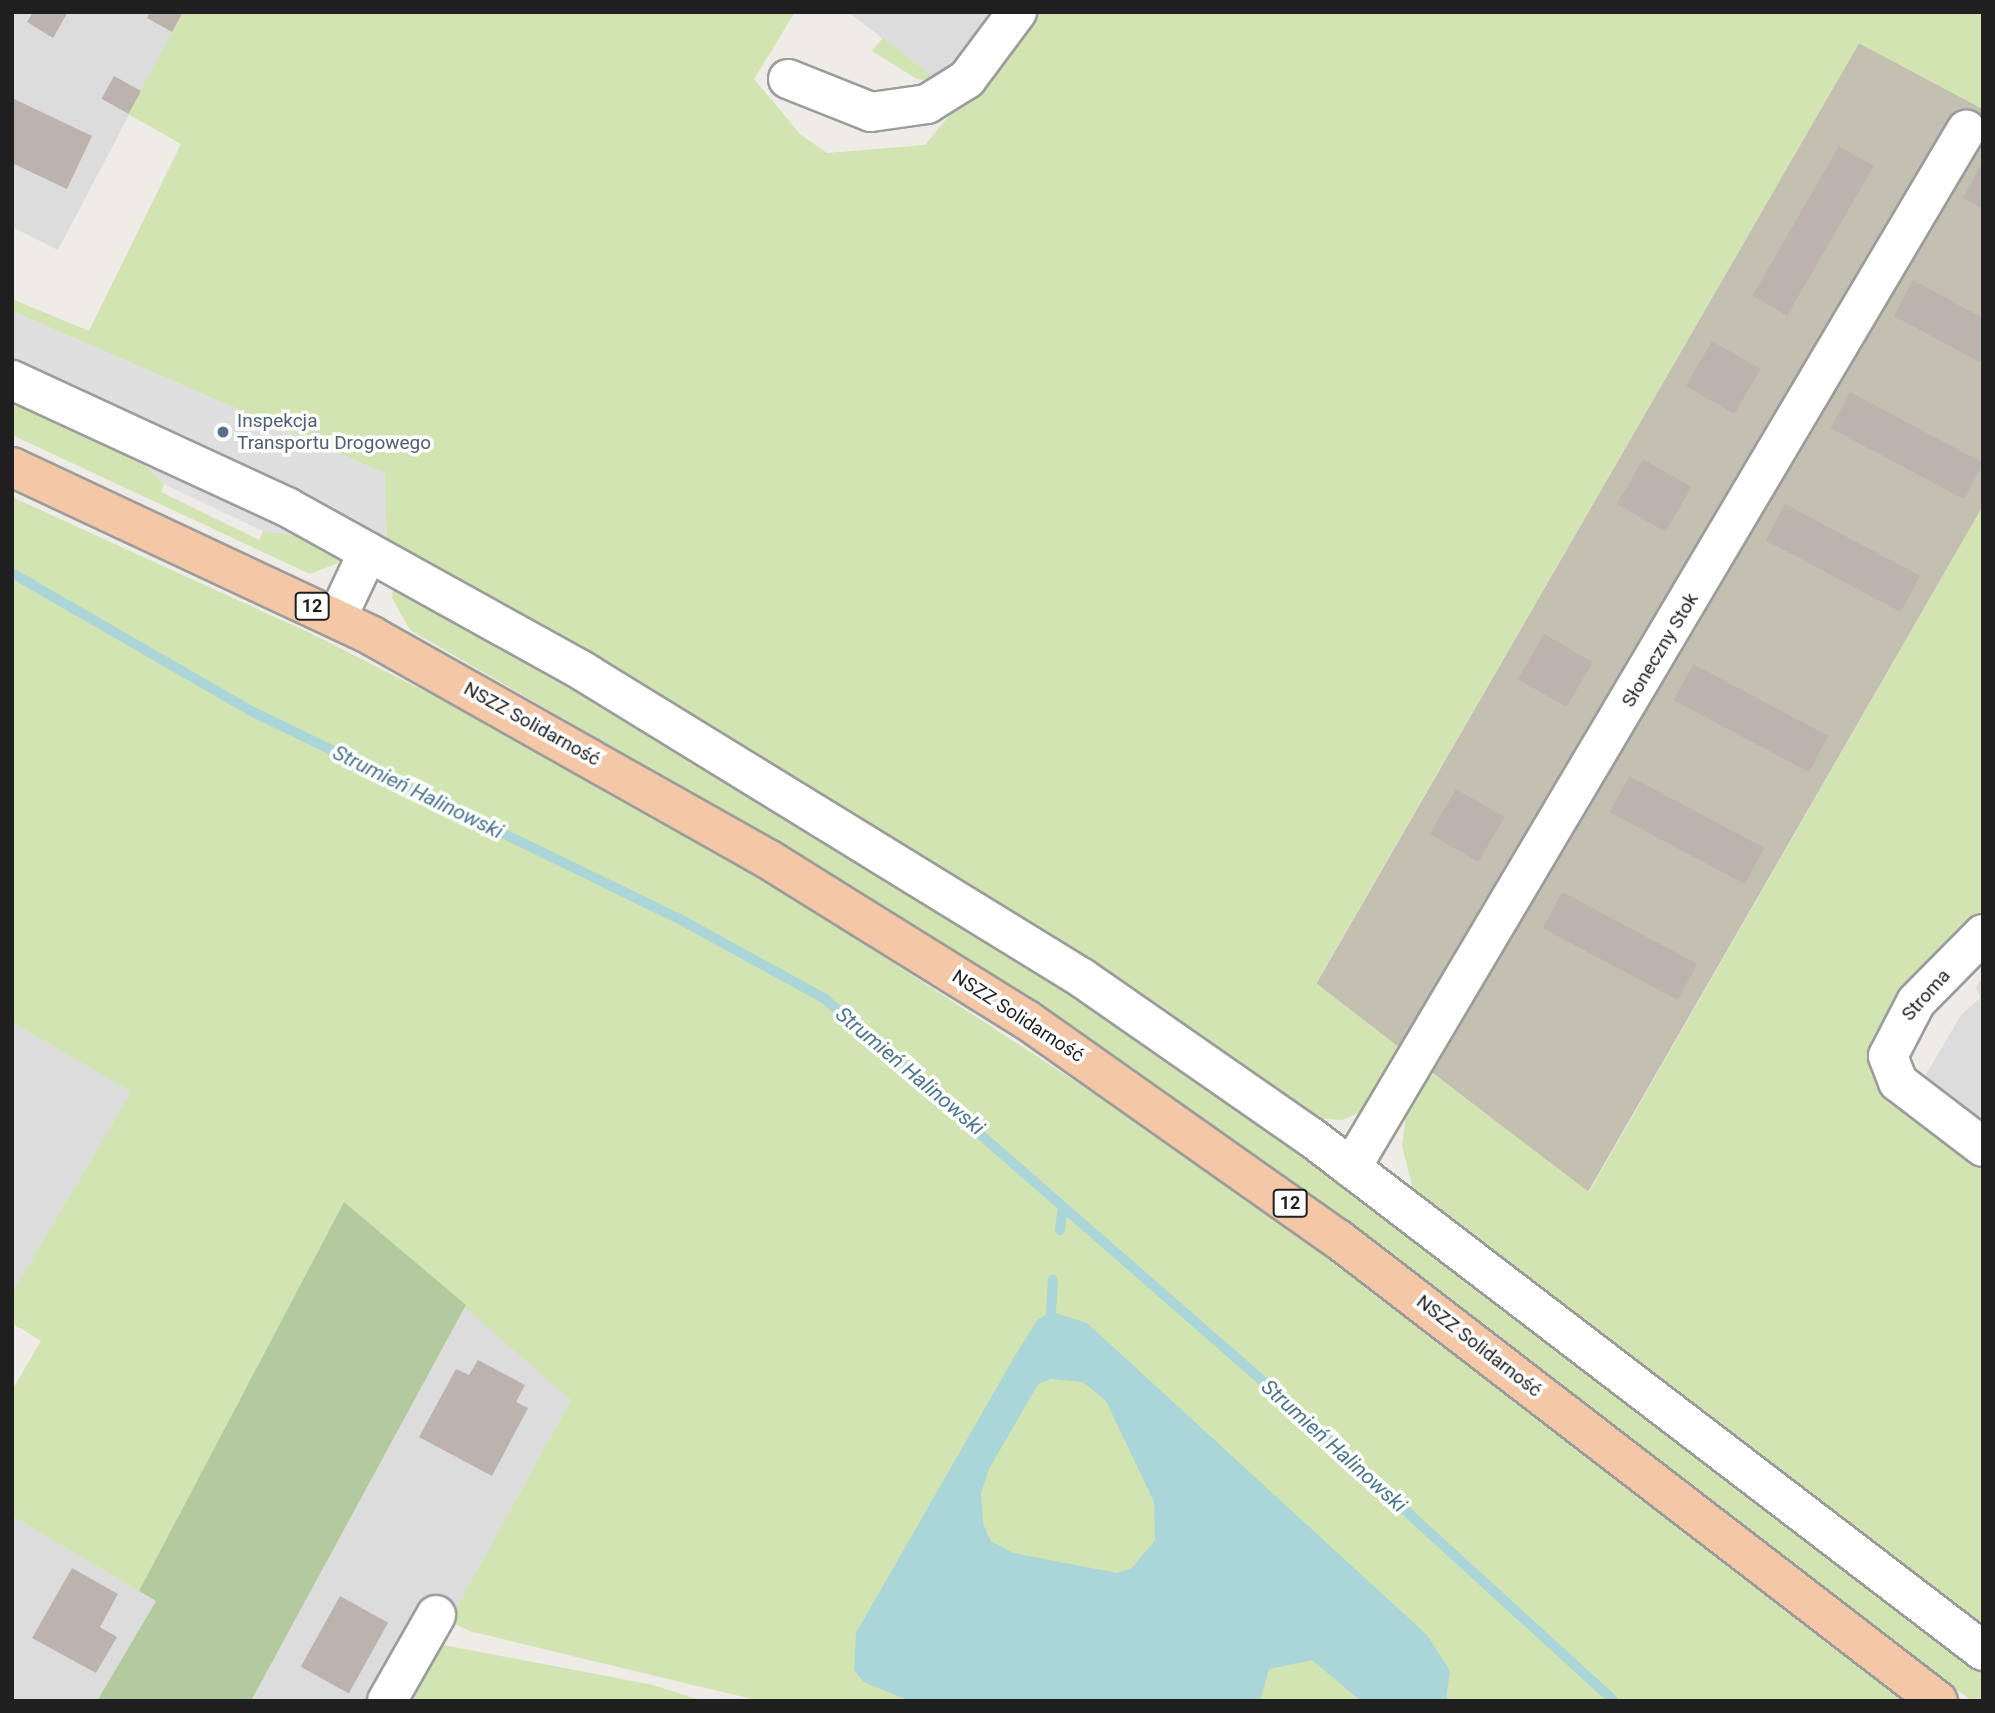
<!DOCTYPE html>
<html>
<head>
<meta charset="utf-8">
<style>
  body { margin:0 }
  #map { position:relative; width:1995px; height:1713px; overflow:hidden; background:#efebe6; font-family:Roboto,sans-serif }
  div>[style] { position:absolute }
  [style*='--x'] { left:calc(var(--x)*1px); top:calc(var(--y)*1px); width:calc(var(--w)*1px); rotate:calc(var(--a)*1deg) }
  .residential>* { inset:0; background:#dddcdc }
  .construction>* { inset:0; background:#c3c0b2 }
  .grass>* { inset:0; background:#d1e4b1 }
  .forest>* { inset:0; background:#b2ca9e }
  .parking>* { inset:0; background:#dfdfdf }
  .water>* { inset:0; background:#aad5d9 }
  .stream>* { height:10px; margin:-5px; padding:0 5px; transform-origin:5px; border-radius:5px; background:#aad5d9 }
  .building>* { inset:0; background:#bcb3af; transform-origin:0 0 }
  .roads { filter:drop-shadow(2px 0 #9c9c9c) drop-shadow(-2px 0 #9c9c9c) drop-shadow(0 2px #9c9c9c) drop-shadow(0 -2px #9c9c9c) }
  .minor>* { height:38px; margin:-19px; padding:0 19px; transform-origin:19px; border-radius:19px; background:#fff }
  .major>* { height:38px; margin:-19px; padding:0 19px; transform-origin:19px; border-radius:19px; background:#f4c7a6 }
  .dots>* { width:19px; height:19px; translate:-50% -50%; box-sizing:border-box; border:4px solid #fff; border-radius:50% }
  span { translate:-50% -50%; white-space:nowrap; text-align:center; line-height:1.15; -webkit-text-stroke:7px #fff; paint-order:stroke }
  .shield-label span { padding:2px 5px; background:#fff; border:2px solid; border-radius:5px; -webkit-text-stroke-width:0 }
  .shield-label { font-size:18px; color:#1f1f1f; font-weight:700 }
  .service-label { font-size:19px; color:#4e5e75 }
  .left { translate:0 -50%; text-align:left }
  .street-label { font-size:19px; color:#1f1f1f }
  .water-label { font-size:21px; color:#497790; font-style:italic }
  .frame { position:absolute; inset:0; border:14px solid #1f1f1f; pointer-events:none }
</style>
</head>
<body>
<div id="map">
  <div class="residential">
    <div style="clip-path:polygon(12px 12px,183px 12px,58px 250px,12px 227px)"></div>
    <div style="clip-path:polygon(848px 12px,1034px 12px,964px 100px)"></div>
    <div style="clip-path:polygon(1983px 976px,1983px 1121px,1922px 1081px,1961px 1015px,1980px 998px,1976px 987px)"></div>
    <div style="clip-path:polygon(12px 1022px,131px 1092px,12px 1293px)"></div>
    <div style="clip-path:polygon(466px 1305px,571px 1400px,449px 1621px,377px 1701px,251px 1701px)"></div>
    <div style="clip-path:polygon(12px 1516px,156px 1601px,97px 1701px,12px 1701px)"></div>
  </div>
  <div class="construction">
    <div style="clip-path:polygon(1859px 43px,1983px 109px,1983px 506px,1588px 1192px,1316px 984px)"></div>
  </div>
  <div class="grass">
    <div style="clip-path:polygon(183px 12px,795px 12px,754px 79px,800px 134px,827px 153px,925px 145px,1034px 12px,1983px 12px,1983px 109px,1859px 43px,1316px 983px,1404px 1051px,1363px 1111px,1342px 1120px,1313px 1118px,1161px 1010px,686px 711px,387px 544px,384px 473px,12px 311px,12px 299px,89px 331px,181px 144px,128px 114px)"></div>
    <div style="clip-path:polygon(883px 38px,940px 82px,917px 79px,872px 51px)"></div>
    <div style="clip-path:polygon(12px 400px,132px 453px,164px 484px,161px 492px,259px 540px,263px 531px,309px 537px,340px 555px,338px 563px,310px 574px,12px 435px)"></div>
    <div style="clip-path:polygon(12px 497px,312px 634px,513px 736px,780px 889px,1257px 1200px,1909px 1701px,760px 1701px,469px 1631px,449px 1621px,571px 1400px,344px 1202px,139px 1591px,12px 1516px,12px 1390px,41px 1341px,12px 1323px,12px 1293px,131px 1092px,12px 1022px)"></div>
    <div style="clip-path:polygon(1983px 506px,1983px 909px,1877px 1050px,1983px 1165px,1983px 1632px,1414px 1193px,1402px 1146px,1407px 1107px,1429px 1071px,1589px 1192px)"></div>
    <div style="clip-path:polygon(394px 583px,1023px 959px,1263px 1120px,1983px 1671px,1983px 1701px,1972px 1701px,1849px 1610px,1403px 1265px,1093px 1042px,789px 849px,410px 630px,392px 598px)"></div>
    <div style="clip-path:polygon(433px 1643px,653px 1685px,703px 1701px,400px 1701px)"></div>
  </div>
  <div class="forest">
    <div style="clip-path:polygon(344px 1202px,466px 1305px,251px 1701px,97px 1701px,156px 1601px,139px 1591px)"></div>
  </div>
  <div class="parking">
    <div style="clip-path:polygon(12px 311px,385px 473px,387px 544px,12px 367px)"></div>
    <div style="clip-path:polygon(132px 453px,309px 537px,263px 531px,164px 484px)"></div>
  </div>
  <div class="water">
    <div style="clip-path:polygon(evenodd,1052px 1312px,1087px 1323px,1427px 1635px,1450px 1671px,1446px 1701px,1361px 1701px,1312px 1660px,1269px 1669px,1260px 1701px,910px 1701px,864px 1682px,854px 1670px,856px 1633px,1016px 1354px,1038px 1319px,1052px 1312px,1051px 1379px,1083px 1382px,1106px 1401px,1154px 1502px,1155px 1540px,1132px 1568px,1117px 1573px,1013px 1553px,991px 1541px,983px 1524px,981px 1493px,989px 1469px,1038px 1384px,1051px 1379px)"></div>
  </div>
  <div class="stream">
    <div style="--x:12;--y:573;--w:274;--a:30"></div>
    <div style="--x:249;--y:710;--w:475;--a:25.9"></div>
    <div style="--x:676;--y:917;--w:170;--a:28.8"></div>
    <div style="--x:825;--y:999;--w:604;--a:41.11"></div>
    <div style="--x:1280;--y:1396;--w:452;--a:42.4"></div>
    <div style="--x:1060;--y:1230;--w:23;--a:-83"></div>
    <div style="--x:1050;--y:1326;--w:46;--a:-86.3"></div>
  </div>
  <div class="building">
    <div style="clip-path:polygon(33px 12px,68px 12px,53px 38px,27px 22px)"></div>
    <div style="clip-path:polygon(150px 12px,183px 12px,172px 32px,147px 18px)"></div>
    <div style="left:114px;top:76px;width:31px;height:26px;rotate:29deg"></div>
    <div style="clip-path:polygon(12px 98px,92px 136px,67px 189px,12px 163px)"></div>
    <div style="left:1839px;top:146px;width:40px;height:173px;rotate:30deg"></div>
    <div style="clip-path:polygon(1983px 161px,1983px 209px,1963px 198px)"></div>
    <div style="clip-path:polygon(1913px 280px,1983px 318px,1983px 364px,1894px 316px)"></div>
    <div style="left:1712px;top:341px;width:56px;height:52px;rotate:30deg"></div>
    <div style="left:1850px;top:392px;width:151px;height:41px;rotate:28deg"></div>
    <div style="left:1643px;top:459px;width:56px;height:52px;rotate:30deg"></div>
    <div style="left:1785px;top:504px;width:153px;height:41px;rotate:28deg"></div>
    <div style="left:1544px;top:634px;width:56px;height:52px;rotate:30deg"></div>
    <div style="left:1693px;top:664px;width:153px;height:41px;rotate:28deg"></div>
    <div style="left:1629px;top:776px;width:153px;height:41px;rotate:28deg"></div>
    <div style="left:1456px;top:789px;width:56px;height:52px;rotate:30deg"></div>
    <div style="left:1562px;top:892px;width:153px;height:41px;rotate:28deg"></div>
    <div style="clip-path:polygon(478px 1360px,525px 1385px,516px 1402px,528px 1408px,492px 1476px,419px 1437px,456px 1369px,469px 1375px)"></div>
    <div style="clip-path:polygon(72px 1568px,118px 1594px,100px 1627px,117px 1637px,96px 1673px,32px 1638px)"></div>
    <div style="left:340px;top:1596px;width:55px;height:81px;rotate:29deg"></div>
  </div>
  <div class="roads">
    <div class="minor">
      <div style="--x:788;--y:79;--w:89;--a:21.7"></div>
      <div style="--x:871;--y:112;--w:57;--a:-8.1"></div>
      <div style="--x:927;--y:104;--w:47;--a:-32"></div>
      <div style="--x:967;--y:79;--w:84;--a:-53.3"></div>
      <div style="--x:12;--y:380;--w:303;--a:24.8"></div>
      <div style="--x:287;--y:507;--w:336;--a:29"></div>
      <div style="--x:581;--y:670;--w:588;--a:31.58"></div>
      <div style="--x:1082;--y:978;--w:279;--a:34.8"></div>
      <div style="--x:1311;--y:1137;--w:846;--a:37.41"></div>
      <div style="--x:337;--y:618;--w:73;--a:-64.8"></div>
      <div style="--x:1983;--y:934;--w:95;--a:134.6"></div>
      <div style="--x:1916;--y:1002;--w:61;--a:117.4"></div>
      <div style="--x:1888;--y:1056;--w:28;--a:69"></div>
      <div style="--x:1898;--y:1082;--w:107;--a:37.4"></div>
      <div style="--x:1351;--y:1168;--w:1207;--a:-59.35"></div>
      <div style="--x:387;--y:1701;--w:99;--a:-60.3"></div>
    </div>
    <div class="major">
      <div style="--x:12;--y:467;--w:398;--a:25.1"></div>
      <div style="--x:372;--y:636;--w:454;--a:29.4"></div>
      <div style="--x:768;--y:859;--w:305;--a:31.9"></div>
      <div style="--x:1027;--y:1020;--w:380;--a:35.2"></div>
      <div style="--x:1338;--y:1239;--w:757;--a:37.6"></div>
    </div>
  </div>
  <div class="dots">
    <div style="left:223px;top:432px;background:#5c6f8a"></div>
  </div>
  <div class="shield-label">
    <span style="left:312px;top:606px">12</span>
    <span style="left:1290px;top:1203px">12</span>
  </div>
  <div class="service-label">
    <span class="left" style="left:237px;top:432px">Inspekcja<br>Transportu Drogowego</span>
  </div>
  <div class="street-label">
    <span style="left:1660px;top:650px;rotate:-59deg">Słoneczny Stok</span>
    <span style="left:532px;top:724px;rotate:29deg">NSZZ Solidarność</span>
    <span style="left:1926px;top:995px;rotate:-48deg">Stroma</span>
    <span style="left:1018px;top:1016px;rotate:33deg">NSZZ Solidarność</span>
    <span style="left:1479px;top:1346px;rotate:38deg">NSZZ Solidarność</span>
  </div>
  <div class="water-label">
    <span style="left:418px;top:792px;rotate:26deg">Strumień Halinowski</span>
    <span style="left:910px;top:1071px;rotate:40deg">Strumień Halinowski</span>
    <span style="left:1334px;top:1446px;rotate:42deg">Strumień Halinowski</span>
  </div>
  <div class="frame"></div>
</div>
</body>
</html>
